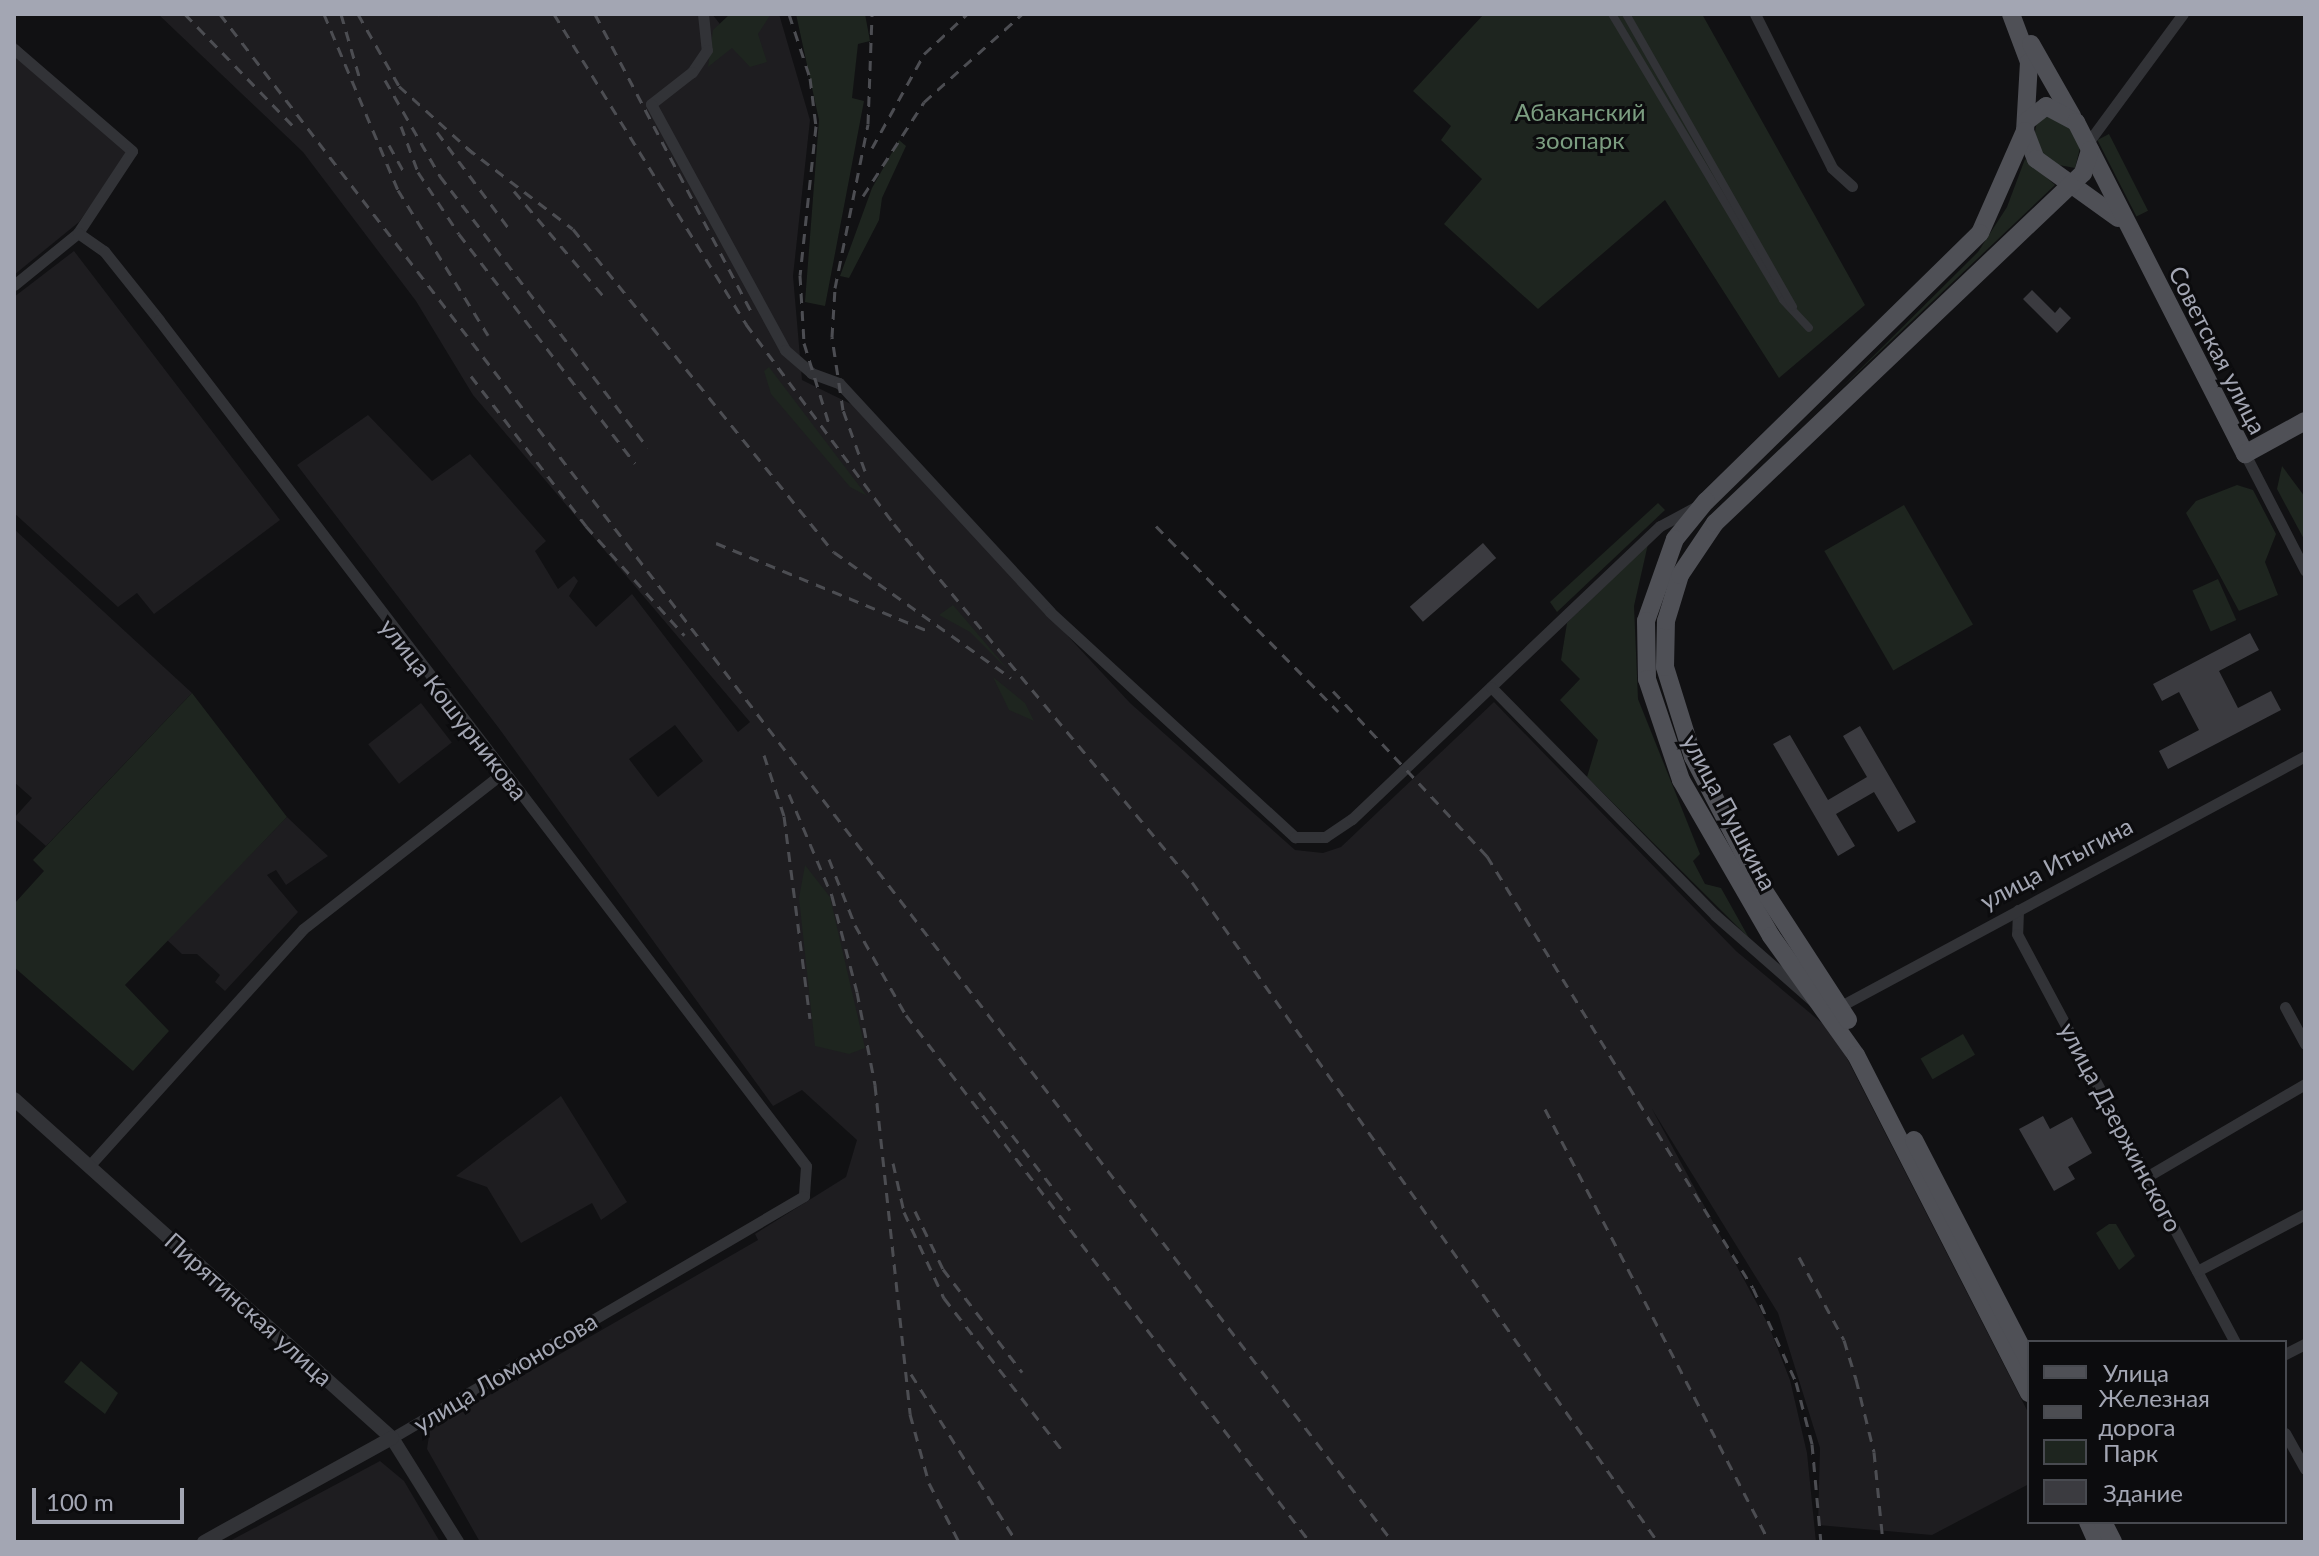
<!DOCTYPE html>
<html>
<head>
<meta charset="utf-8">
<style>
  body { margin:0 }
  #map { position:relative; width:2319px; height:1556px; overflow:hidden; background:#111113; font-family:Lato,sans-serif }
  div>[style] { position:absolute }
  [style*='--x'] { left:calc(var(--x)*1px); top:calc(var(--y)*1px); width:calc(var(--w)*1px); rotate:calc(var(--a)*1deg) }
  .built>* { inset:0; background:#1e1d20; transform-origin:0 0 }
  .green>* { inset:0; background:#1e251f; transform-origin:0 0 }
  .building>* { inset:0; background:#3b3b40; transform-origin:0 0 }
  .pedestrian>* { height:8px; margin:-4px; padding:0 4px; transform-origin:4px; border-radius:4px; background:#323337 }
  .minor>* { height:11px; margin:-5.5px; padding:0 5.5px; transform-origin:5.5px; border-radius:5.5px; background:#323337 }
  .tertiary>* { height:14px; margin:-7px; padding:0 7px; transform-origin:7px; border-radius:7px; background:#323337 }
  .primary>* { height:18px; margin:-9px; padding:0 9px; transform-origin:9px; border-radius:9px; background:#4f5056 }
  .rail>* { height:3px; margin-top:-1.5px; transform-origin:0; background:repeating-linear-gradient(90deg,#4c4d52 0 10px,transparent 0 18px) }
  span { translate:-50% -50%; white-space:nowrap; text-align:center; line-height:1.15; -webkit-text-stroke:6px #0c0c0e; paint-order:stroke }
  .park-label { font-size:24px; color:#7b9d80 }
  .street-label { font-size:24px; color:#a3a6b3 }
  .frame { position:absolute; inset:0; border:16px solid #a3a6b3; pointer-events:none }
  .legend { position:absolute; left:2027px; top:1340px; width:260px; height:184px; box-sizing:border-box; background:#0c0c0e; border:2px solid #484a50; margin:0; padding:10px 14px; list-style:none; font-size:24px; color:#a3a6b3 }
  .legend li { display:flex; align-items:center; gap:16px; height:40px }
  .legend b { width:40px; border:2px solid #484a50 }
  .scale { position:absolute; left:32px; top:1488px; width:152px; height:36px; box-sizing:border-box; border:4px solid #a3a6b3; border-top:0; padding-left:10px; font-size:24px; line-height:28px; white-space:nowrap; color:#a3a6b3; -webkit-text-stroke:6px #0c0c0e; paint-order:stroke }
</style>
</head>
<body>
<div id="map">
  <div class="built">
    <div style="clip-path:polygon(evenodd,158px 14px,712px 14px,720px 24px,779px 14px,810px 120px,793px 276px,802px 380px,853px 405px,1130px 703px,1295px 850px,1323px 853px,1341px 847px,1494px 702px,1736px 951px,1834px 1033px,2029px 1414px,2029px 1484px,1932px 1535px,1818px 1525px,1820px 1448px,1778px 1313px,1652px 1109px,1768px 1324px,1790px 1380px,1807px 1453px,1816px 1542px,480px 1542px,427px 1449px,430px 1429px,758px 1240px,755px 1234px,846px 1177px,857px 1140px,802px 1090px,773px 1106px,498px 727px,297px 465px,368px 415px,432px 481px,470px 454px,546px 541px,535px 551px,558px 589px,574px 576px,578px 581px,569px 596px,596px 627px,632px 594px,738px 732px,750px 722px,473px 395px,416px 301px,303px 152px,158px 14px,675px 725px,703px 761px,658px 797px,629px 759px,675px 725px)"></div>
    <div style="clip-path:polygon(14px 41px,128px 153px,79px 222px,14px 275px)"></div>
    <div style="clip-path:polygon(74px 251px,280px 520px,154px 614px,137px 593px,118px 607px,14px 513px,14px 297px)"></div>
    <div style="clip-path:polygon(14px 529px,192px 693px,46px 846px,14px 818px,32px 798px,14px 782px)"></div>
    <div style="left:421px;top:703px;width:50px;height:67px;rotate:52deg"></div>
    <div style="clip-path:polygon(287px 817px,328px 856px,286px 885px,276px 870px,267px 875px,298px 912px,225px 991px,215px 982px,220px 975px,197px 954px,182px 954px,167px 940px)"></div>
    <div style="clip-path:polygon(561px 1096px,627px 1202px,601px 1220px,592px 1203px,521px 1243px,487px 1187px,456px 1176px)"></div>
    <div style="clip-path:polygon(380px 1461px,404px 1481px,440px 1542px,228px 1542px)"></div>
  </div>
  <div class="green">
    <div style="clip-path:polygon(730px 14px,771px 14px,758px 34px,767px 62px,750px 67px,732px 48px,708px 67px,713px 30px)"></div>
    <div style="clip-path:polygon(796px 14px,865px 14px,870px 41px,858px 44px,852px 98px,864px 101px,825px 306px,805px 302px,819px 120px)"></div>
    <div style="clip-path:polygon(1484px 14px,1702px 14px,1865px 305px,1779px 378px,1665px 200px,1538px 309px,1444px 224px,1482px 179px,1441px 140px,1451px 126px,1413px 91px)"></div>
    <div style="clip-path:polygon(2047px 114px,2069px 126px,2080px 148px,2075px 168px,2048px 163px,2034px 137px,2037px 121px)"></div>
    <div style="left:2109px;top:134px;width:86px;height:13px;rotate:63deg"></div>
    <div style="clip-path:polygon(899px 140px,906px 146px,882px 198px,879px 220px,849px 278px,840px 276px,872px 188px)"></div>
    <div style="clip-path:polygon(2025px 159px,2055px 185px,1836px 393px,1978px 252px,2007px 207px)"></div>
    <div style="clip-path:polygon(769px 367px,867px 496px,850px 487px,771px 394px,764px 371px)"></div>
    <div style="clip-path:polygon(2282px 466px,2305px 497px,2305px 541px,2277px 489px)"></div>
    <div style="clip-path:polygon(2237px 485px,2253px 490px,2276px 534px,2265px 562px,2278px 595px,2239px 611px,2186px 513px,2196px 501px)"></div>
    <div style="clip-path:polygon(1658px 503px,1665px 510px,1557px 612px,1550px 602px)"></div>
    <div style="left:1904px;top:505px;width:138px;height:92px;rotate:60deg"></div>
    <div style="clip-path:polygon(1648px 544px,1634px 606px,1638px 699px,1700px 854px,1693px 861px,1705px 884px,1721px 888px,1749px 938px,1587px 777px,1598px 740px,1560px 700px,1580px 679px,1561px 660px,1567px 623px)"></div>
    <div style="left:2218px;top:579px;width:45px;height:28px;rotate:66deg"></div>
    <div style="clip-path:polygon(953px 605px,1010px 672px,970px 632px,939px 615px)"></div>
    <div style="clip-path:polygon(993px 677px,1025px 703px,1034px 721px,1009px 710px)"></div>
    <div style="clip-path:polygon(192px 693px,287px 817px,125px 985px,169px 1031px,133px 1071px,14px 967px,14px 904px,44px 871px,33px 860px)"></div>
    <div style="clip-path:polygon(805px 865px,830px 897px,865px 1048px,849px 1054px,815px 1046px,799px 898px)"></div>
    <div style="left:1963px;top:1034px;width:24px;height:49px;rotate:60deg"></div>
    <div style="clip-path:polygon(2109px 1224px,2116px 1224px,2135px 1256px,2119px 1270px,2096px 1233px)"></div>
    <div style="clip-path:polygon(81px 1361px,118px 1393px,105px 1414px,64px 1382px)"></div>
  </div>
  <div class="building">
    <div style="clip-path:polygon(2032px 290px,2055px 313px,2060px 307px,2071px 318px,2057px 333px,2023px 299px)"></div>
    <div style="left:1483px;top:543px;width:20px;height:97px;rotate:49deg"></div>
    <div style="clip-path:polygon(2250px 633px,2259px 650px,2219px 671px,2238px 708px,2271px 691px,2281px 710px,2168px 769px,2159px 751px,2199px 730px,2179px 692px,2162px 701px,2153px 684px)"></div>
    <div style="clip-path:polygon(1860px 726px,1916px 822px,1898px 832px,1874px 792px,1836px 814px,1855px 846px,1838px 856px,1773px 744px,1790px 735px,1828px 800px,1867px 777px,1843px 736px)"></div>
    <div style="clip-path:polygon(2043px 1116px,2050px 1129px,2072px 1117px,2092px 1153px,2068px 1167px,2075px 1179px,2054px 1191px,2019px 1129px)"></div>
  </div>
  <div class="pedestrian">
    <div style="--x:1612;--y:14;--w:333;--a:59.1"></div>
    <div style="--x:1783;--y:300;--w:38;--a:47"></div>
    <div style="--x:1626;--y:14;--w:337;--a:60.3"></div>
  </div>
  <div class="minor">
    <div style="--x:703;--y:14;--w:36;--a:84"></div>
    <div style="--x:707;--y:50;--w:27;--a:124"></div>
    <div style="--x:692;--y:72;--w:52;--a:142"></div>
    <div style="--x:651;--y:104;--w:280;--a:61.4"></div>
    <div style="--x:785;--y:350;--w:35;--a:41"></div>
    <div style="--x:811;--y:373;--w:30;--a:20"></div>
    <div style="--x:839;--y:383;--w:311;--a:47.3"></div>
    <div style="--x:1050;--y:612;--w:333;--a:42.6"></div>
    <div style="--x:1295;--y:837;--w:30;--a:0"></div>
    <div style="--x:1325;--y:837;--w:32;--a:-34"></div>
    <div style="--x:1352;--y:819;--w:425;--a:-43.6"></div>
    <div style="--x:1660;--y:526;--w:40;--a:-28"></div>
    <div style="--x:1755;--y:14;--w:172;--a:63.4"></div>
    <div style="--x:1832;--y:168;--w:27;--a:42"></div>
    <div style="--x:14;--y:49;--w:156;--a:40.8"></div>
    <div style="--x:132;--y:151;--w:98;--a:123.4"></div>
    <div style="--x:78;--y:233;--w:82;--a:140.9"></div>
    <div style="--x:2087;--y:144;--w:162;--a:-53.6"></div>
    <div style="--x:78;--y:233;--w:32;--a:35"></div>
    <div style="--x:104;--y:251;--w:88;--a:51.4"></div>
    <div style="--x:159;--y:320;--w:1065;--a:52.59"></div>
    <div style="--x:806;--y:1166;--w:30;--a:94"></div>
    <div style="--x:804;--y:1196;--w:478;--a:149.6"></div>
    <div style="--x:2245;--y:454;--w:131;--a:62.7"></div>
    <div style="--x:1491;--y:687;--w:320;--a:45.5"></div>
    <div style="--x:1715;--y:915;--w:133;--a:41.3"></div>
    <div style="--x:2018;--y:910;--w:24;--a:92"></div>
    <div style="--x:2017;--y:934;--w:463;--a:61.9"></div>
    <div style="--x:2285;--y:1007;--w:42;--a:61.6"></div>
    <div style="--x:1837;--y:1008;--w:532;--a:-28.3"></div>
    <div style="--x:89;--y:1166;--w:319;--a:-47.9"></div>
    <div style="--x:303;--y:929;--w:254;--a:-38"></div>
    <div style="--x:2148;--y:1176;--w:182;--a:-30.4"></div>
    <div style="--x:2197;--y:1271;--w:122;--a:-27.8"></div>
    <div style="--x:2285;--y:1354;--w:22;--a:-27"></div>
    <div style="--x:2285;--y:1433;--w:41;--a:60.9"></div>
  </div>
  <div class="tertiary">
    <div style="--x:14;--y:1099;--w:508;--a:41.89"></div>
    <div style="--x:392;--y:1438;--w:123;--a:58"></div>
    <div style="--x:204;--y:1542;--w:215;--a:-29"></div>
  </div>
  <div class="primary">
    <div style="--x:2011;--y:14;--w:51;--a:69.4"></div>
    <div style="--x:2029;--y:62;--w:69;--a:93.3"></div>
    <div style="--x:2025;--y:131;--w:30;--a:69"></div>
    <div style="--x:2036;--y:159;--w:101;--a:35.7"></div>
    <div style="--x:2031;--y:44;--w:83;--a:60.3"></div>
    <div style="--x:2027;--y:121;--w:24;--a:-38"></div>
    <div style="--x:2046;--y:106;--w:34;--a:28"></div>
    <div style="--x:2076;--y:122;--w:373;--a:63"></div>
    <div style="--x:2245;--y:454;--w:68;--a:-28.8"></div>
    <div style="--x:2025;--y:131;--w:111;--a:113.8"></div>
    <div style="--x:1980;--y:233;--w:383;--a:135.6"></div>
    <div style="--x:1706;--y:501;--w:49;--a:129.2"></div>
    <div style="--x:1675;--y:539;--w:87;--a:109.5"></div>
    <div style="--x:1646;--y:621;--w:58;--a:89"></div>
    <div style="--x:1647;--y:679;--w:107;--a:71.4"></div>
    <div style="--x:1681;--y:780;--w:180;--a:60"></div>
    <div style="--x:1771;--y:936;--w:146;--a:54.5"></div>
    <div style="--x:1856;--y:1055;--w:380;--a:62.9"></div>
    <div style="--x:1848;--y:1020;--w:163;--a:-123"></div>
    <div style="--x:1759;--y:883;--w:142;--a:-117.6"></div>
    <div style="--x:1693;--y:757;--w:94;--a:-107.3"></div>
    <div style="--x:1665;--y:667;--w:46;--a:-88.8"></div>
    <div style="--x:1666;--y:621;--w:48;--a:-73.1"></div>
    <div style="--x:1680;--y:575;--w:63;--a:-56.1"></div>
    <div style="--x:1715;--y:523;--w:508;--a:-43.56"></div>
    <div style="--x:2083;--y:173;--w:24;--a:-73"></div>
    <div style="--x:1914;--y:1140;--w:250;--a:62.6"></div>
    <div style="--x:2088;--y:1522;--w:22;--a:66"></div>
    <div style="--x:2103;--y:1522;--w:22;--a:63"></div>
  </div>
  <div class="rail">
    <div style="--x:185;--y:14;--w:160;--a:46"></div>
    <div style="--x:220;--y:14;--w:1926;--a:52.49"></div>
    <div style="--x:324;--y:14;--w:191;--a:67.2"></div>
    <div style="--x:398;--y:190;--w:171;--a:58.2"></div>
    <div style="--x:341;--y:14;--w:65;--a:73.8"></div>
    <div style="--x:358;--y:14;--w:83;--a:60.3"></div>
    <div style="--x:399;--y:86;--w:103;--a:42.2"></div>
    <div style="--x:439;--y:14;--w:1;--a:45"></div>
    <div style="--x:554;--y:14;--w:365;--a:58.2"></div>
    <div style="--x:746;--y:324;--w:249;--a:53.5"></div>
    <div style="--x:894;--y:524;--w:466;--a:50.2"></div>
    <div style="--x:1192;--y:882;--w:808;--a:54.78"></div>
    <div style="--x:595;--y:14;--w:338;--a:62.3"></div>
    <div style="--x:789;--y:14;--w:67;--a:71.8"></div>
    <div style="--x:810;--y:78;--w:48;--a:82.9"></div>
    <div style="--x:816;--y:126;--w:150;--a:96.1"></div>
    <div style="--x:800;--y:275;--w:68;--a:86.6"></div>
    <div style="--x:804;--y:343;--w:85;--a:72.8"></div>
    <div style="--x:385;--y:80;--w:111;--a:60.2"></div>
    <div style="--x:440;--y:176;--w:342;--a:52.6"></div>
    <div style="--x:401;--y:126;--w:49;--a:69.7"></div>
    <div style="--x:418;--y:172;--w:74;--a:56.5"></div>
    <div style="--x:459;--y:234;--w:289;--a:52.5"></div>
    <div style="--x:437;--y:132;--w:122;--a:53.3"></div>
    <div style="--x:389;--y:145;--w:35;--a:61"></div>
    <div style="--x:467;--y:148;--w:133;--a:37.4"></div>
    <div style="--x:573;--y:229;--w:415;--a:51.1"></div>
    <div style="--x:834;--y:552;--w:217;--a:35.4"></div>
    <div style="--x:872;--y:148;--w:107;--a:-61"></div>
    <div style="--x:924;--y:54;--w:59;--a:-42.9"></div>
    <div style="--x:514;--y:191;--w:142;--a:49.6"></div>
    <div style="--x:863;--y:196;--w:112;--a:-57"></div>
    <div style="--x:924;--y:102;--w:132;--a:-41.9"></div>
    <div style="--x:471;--y:376;--w:189;--a:52.5"></div>
    <div style="--x:586;--y:526;--w:147;--a:48"></div>
    <div style="--x:865;--y:471;--w:65;--a:-109.8"></div>
    <div style="--x:843;--y:410;--w:74;--a:-98.6"></div>
    <div style="--x:832;--y:337;--w:49;--a:-86.5"></div>
    <div style="--x:835;--y:288;--w:167;--a:-78.6"></div>
    <div style="--x:868;--y:124;--w:110;--a:-87.9"></div>
    <div style="--x:1156;--y:526;--w:260;--a:45.5"></div>
    <div style="--x:716;--y:543;--w:227;--a:22.5"></div>
    <div style="--x:1333;--y:691;--w:226;--a:47"></div>
    <div style="--x:1487;--y:856;--w:507;--a:58.38"></div>
    <div style="--x:1753;--y:1288;--w:103;--a:65.4"></div>
    <div style="--x:1796;--y:1382;--w:64;--a:75.5"></div>
    <div style="--x:1812;--y:1444;--w:98;--a:84.8"></div>
    <div style="--x:764;--y:755;--w:64;--a:71.8"></div>
    <div style="--x:784;--y:816;--w:204;--a:82.7"></div>
    <div style="--x:789;--y:794;--w:111;--a:67.1"></div>
    <div style="--x:832;--y:896;--w:99;--a:75.4"></div>
    <div style="--x:857;--y:992;--w:95;--a:79"></div>
    <div style="--x:875;--y:1085;--w:331;--a:83.9"></div>
    <div style="--x:910;--y:1414;--w:72;--a:74.6"></div>
    <div style="--x:929;--y:1483;--w:66;--a:63"></div>
    <div style="--x:829;--y:859;--w:71;--a:68.5"></div>
    <div style="--x:855;--y:925;--w:103;--a:60.5"></div>
    <div style="--x:906;--y:1015;--w:664;--a:52.53"></div>
    <div style="--x:979;--y:1092;--w:149;--a:52.4"></div>
    <div style="--x:1545;--y:1109;--w:488;--a:62.6"></div>
    <div style="--x:893;--y:1163;--w:50;--a:77.3"></div>
    <div style="--x:904;--y:1212;--w:95;--a:65.1"></div>
    <div style="--x:944;--y:1298;--w:191;--a:52.2"></div>
    <div style="--x:915;--y:1211;--w:64;--a:64.2"></div>
    <div style="--x:943;--y:1269;--w:130;--a:52.5"></div>
    <div style="--x:1799;--y:1257;--w:94;--a:61.5"></div>
    <div style="--x:1844;--y:1340;--w:41;--a:72.9"></div>
    <div style="--x:1856;--y:1379;--w:75;--a:76.1"></div>
    <div style="--x:1874;--y:1452;--w:90;--a:84.3"></div>
    <div style="--x:911;--y:1374;--w:199;--a:57.8"></div>
  </div>
  <div class="park-label">
    <span style="left:1580px;top:126px">Абаканский<br>зоопарк</span>
  </div>
  <div class="street-label">
    <span style="left:2218px;top:350px;rotate:63deg">Советская улица</span>
    <span style="left:454px;top:709px;rotate:52deg">улица Кошурникова</span>
    <span style="left:1730px;top:812px;rotate:62deg">улица Пушкина</span>
    <span style="left:2056px;top:863px;rotate:-28deg">улица Итыгина</span>
    <span style="left:2121px;top:1127px;rotate:62deg">улица Дзержинского</span>
    <span style="left:249px;top:1309px;rotate:42deg">Пирятинская улица</span>
    <span style="left:505px;top:1372px;rotate:-31deg">улица Ломоносова</span>
  </div>
  <div class="frame"></div>
  <ul class="legend">
  <li><b style="height:10px;background:#4f5056"></b>Улица</li>
  <li><b style="height:10px;background:#4c4d52"></b>Железная дорога</li>
  <li><b style="height:22px;background:#1e251f"></b>Парк</li>
  <li><b style="height:22px;background:#3b3b40"></b>Здание</li>
  </ul>
  <div class="scale">100 m</div>
</div>
</body>
</html>
